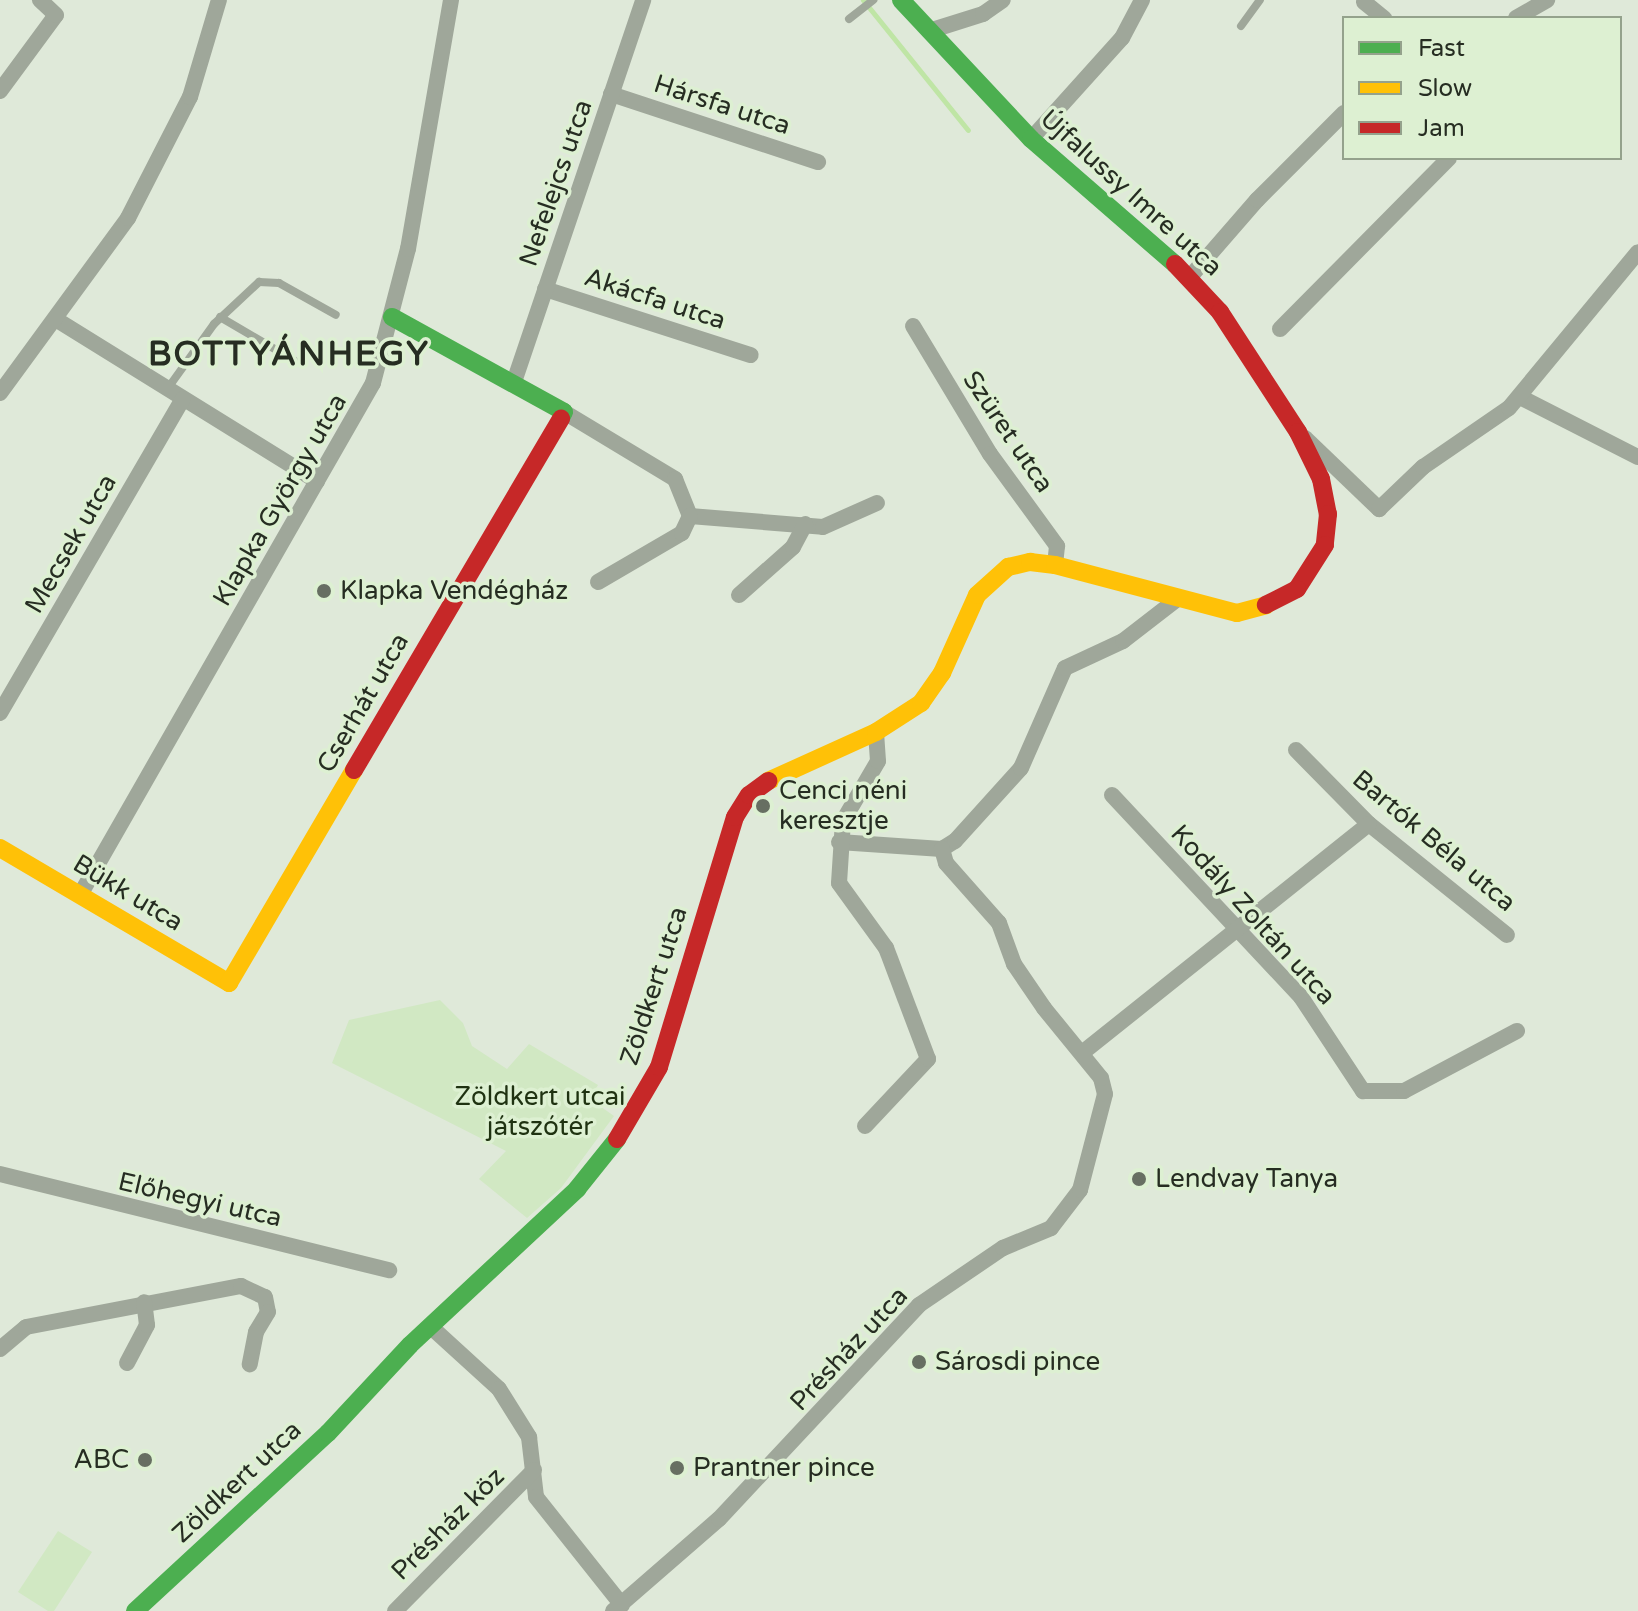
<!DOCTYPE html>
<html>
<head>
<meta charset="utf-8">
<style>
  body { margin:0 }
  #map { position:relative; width:1638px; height:1611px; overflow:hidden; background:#dfe9d9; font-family:"Varela Round",sans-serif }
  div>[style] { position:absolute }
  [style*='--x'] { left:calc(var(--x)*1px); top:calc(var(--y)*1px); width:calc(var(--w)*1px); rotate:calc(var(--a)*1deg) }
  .green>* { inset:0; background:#d1e8c3 }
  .stream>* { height:5px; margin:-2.5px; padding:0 2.5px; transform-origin:2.5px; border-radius:2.5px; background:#bfe5a5 }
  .lane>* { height:8px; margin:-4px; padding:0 4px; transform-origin:4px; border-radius:4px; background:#9fa79a }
  .street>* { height:16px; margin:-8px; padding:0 8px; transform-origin:8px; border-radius:8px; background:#9fa79a }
  .fast>* { height:18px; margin:-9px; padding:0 9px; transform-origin:9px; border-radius:9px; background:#4caf50 }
  .slow>* { height:18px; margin:-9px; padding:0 9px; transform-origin:9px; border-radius:9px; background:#ffc107 }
  .jam>* { height:18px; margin:-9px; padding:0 9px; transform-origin:9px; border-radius:9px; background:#c62828 }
  .dots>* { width:22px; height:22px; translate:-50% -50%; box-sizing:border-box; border:4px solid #ddf0d2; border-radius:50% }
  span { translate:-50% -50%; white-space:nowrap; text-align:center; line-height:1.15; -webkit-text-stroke:7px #ddf0d2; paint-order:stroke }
  .street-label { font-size:26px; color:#262d22 }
  .poi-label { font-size:26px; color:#262d22 }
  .left { translate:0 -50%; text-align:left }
  .right { translate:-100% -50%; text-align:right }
  .park-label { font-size:26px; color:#1f3211 }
  .district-label { font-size:34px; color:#262d22; font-weight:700; letter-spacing:2px }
  .legend { position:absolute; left:1342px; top:16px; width:280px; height:144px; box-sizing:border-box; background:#ddf0d2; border:2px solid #94a28c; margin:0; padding:10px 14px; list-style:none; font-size:24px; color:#262d22 }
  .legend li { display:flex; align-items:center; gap:16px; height:40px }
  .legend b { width:40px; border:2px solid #94a28c }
</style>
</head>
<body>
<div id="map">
  <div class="green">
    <div style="clip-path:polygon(440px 1000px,463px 1023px,472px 1046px,507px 1069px,529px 1044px,598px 1085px,590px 1099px,614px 1116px,561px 1188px,527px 1218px,479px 1179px,506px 1151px,332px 1063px,349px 1020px)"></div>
    <div style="clip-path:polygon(58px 1531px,92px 1552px,54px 1611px,48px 1611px,18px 1592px)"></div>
  </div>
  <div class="stream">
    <div style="--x:863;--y:0;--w:167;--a:51.1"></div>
  </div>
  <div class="lane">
    <div style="--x:849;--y:19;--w:31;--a:-38"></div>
    <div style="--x:1241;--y:26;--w:32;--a:-54"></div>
    <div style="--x:220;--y:317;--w:87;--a:30.4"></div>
    <div style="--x:168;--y:388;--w:79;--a:-54.3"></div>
    <div style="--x:214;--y:324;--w:62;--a:-43"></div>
    <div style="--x:259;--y:282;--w:20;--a:3"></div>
    <div style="--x:279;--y:283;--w:65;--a:29.3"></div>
  </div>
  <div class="street">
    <div style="--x:1364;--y:2;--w:26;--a:39"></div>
    <div style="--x:1516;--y:18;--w:36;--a:-30"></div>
    <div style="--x:929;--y:31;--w:57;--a:-17.5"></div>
    <div style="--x:983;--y:14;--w:24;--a:-35"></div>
    <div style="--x:0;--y:91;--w:94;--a:-53.6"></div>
    <div style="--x:56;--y:15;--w:22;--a:-137"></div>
    <div style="--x:611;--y:94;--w:218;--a:18.2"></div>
    <div style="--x:1031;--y:139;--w:136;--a:-48"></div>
    <div style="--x:1122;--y:38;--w:43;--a:-62.2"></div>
    <div style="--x:1190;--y:277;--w:102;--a:-49"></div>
    <div style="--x:1257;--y:200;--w:123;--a:-45"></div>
    <div style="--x:545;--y:289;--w:216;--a:17.8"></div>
    <div style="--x:57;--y:320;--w:306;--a:31.8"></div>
    <div style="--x:913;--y:326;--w:149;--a:59"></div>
    <div style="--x:990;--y:454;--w:114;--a:53.9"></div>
    <div style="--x:1057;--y:546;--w:19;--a:96"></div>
    <div style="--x:1280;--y:329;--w:240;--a:-45.3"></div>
    <div style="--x:514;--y:382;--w:403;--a:-71.3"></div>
    <div style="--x:0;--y:393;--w:217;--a:-53.8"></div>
    <div style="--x:128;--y:218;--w:136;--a:-62.9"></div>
    <div style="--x:190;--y:97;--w:101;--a:-73.4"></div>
    <div style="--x:1520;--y:397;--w:132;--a:27"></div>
    <div style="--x:564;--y:412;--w:130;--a:31.1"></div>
    <div style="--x:675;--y:479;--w:40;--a:68"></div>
    <div style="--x:690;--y:516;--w:133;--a:4.7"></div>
    <div style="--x:823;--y:527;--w:59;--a:-24"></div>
    <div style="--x:1305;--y:438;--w:103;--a:43.8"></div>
    <div style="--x:1379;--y:509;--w:61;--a:-43.7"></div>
    <div style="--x:1423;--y:467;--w:104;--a:-34.5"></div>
    <div style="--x:1509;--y:408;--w:202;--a:-50.4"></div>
    <div style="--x:598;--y:582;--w:97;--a:-30.3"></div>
    <div style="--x:682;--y:533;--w:19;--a:-65"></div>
    <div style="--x:739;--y:595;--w:72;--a:-41.6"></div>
    <div style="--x:793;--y:547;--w:26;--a:-62"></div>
    <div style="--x:0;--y:713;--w:363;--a:-59.8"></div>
    <div style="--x:1296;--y:750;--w:104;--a:45.4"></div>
    <div style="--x:1369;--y:824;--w:177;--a:38.8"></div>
    <div style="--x:1112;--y:795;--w:277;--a:46.9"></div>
    <div style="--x:1301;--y:997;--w:113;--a:56.6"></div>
    <div style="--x:1363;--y:1091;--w:41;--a:0"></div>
    <div style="--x:1404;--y:1091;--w:128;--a:-28"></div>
    <div style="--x:839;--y:842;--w:103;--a:3.9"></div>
    <div style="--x:942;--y:849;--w:15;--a:-32"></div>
    <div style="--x:955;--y:841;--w:98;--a:-47.9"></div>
    <div style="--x:1021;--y:768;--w:109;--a:-66.3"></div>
    <div style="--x:1065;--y:668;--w:64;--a:-25"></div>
    <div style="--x:1123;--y:641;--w:67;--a:-37.7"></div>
    <div style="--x:80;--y:895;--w:590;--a:-60.22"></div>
    <div style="--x:373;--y:383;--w:138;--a:-75.4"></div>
    <div style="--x:408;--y:249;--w:253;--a:-80.2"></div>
    <div style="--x:1082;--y:1053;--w:367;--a:-38.6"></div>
    <div style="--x:865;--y:1126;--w:92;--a:-46.8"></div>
    <div style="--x:928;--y:1059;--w:119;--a:-110.7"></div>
    <div style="--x:886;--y:948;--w:80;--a:-125.9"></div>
    <div style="--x:839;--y:883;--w:62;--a:-86.3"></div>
    <div style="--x:843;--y:821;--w:69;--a:-59.7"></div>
    <div style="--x:878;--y:761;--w:29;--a:-94"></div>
    <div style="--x:0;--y:1174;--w:401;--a:13.9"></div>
    <div style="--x:430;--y:1326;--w:93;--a:42.4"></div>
    <div style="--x:499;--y:1389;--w:57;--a:58"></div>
    <div style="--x:529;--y:1437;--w:60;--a:83.3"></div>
    <div style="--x:536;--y:1497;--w:138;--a:51.5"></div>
    <div style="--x:0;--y:1349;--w:34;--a:-40"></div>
    <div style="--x:26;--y:1327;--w:219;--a:-10.8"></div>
    <div style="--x:241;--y:1286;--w:26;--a:25"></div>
    <div style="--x:265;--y:1297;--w:15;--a:79"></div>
    <div style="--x:268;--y:1312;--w:23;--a:121"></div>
    <div style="--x:256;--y:1332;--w:33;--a:101"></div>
    <div style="--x:127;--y:1363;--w:43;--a:-62.2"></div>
    <div style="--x:147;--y:1325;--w:23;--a:-97"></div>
    <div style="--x:395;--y:1611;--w:198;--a:-45.4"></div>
    <div style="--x:613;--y:1611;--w:140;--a:-41"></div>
    <div style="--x:719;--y:1519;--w:293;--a:-46.9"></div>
    <div style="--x:919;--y:1305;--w:102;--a:-34.2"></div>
    <div style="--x:1003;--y:1248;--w:52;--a:-22.6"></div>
    <div style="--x:1051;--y:1228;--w:48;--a:-52.7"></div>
    <div style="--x:1080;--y:1190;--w:99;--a:-75.4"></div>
    <div style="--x:1105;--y:1094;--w:16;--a:-104"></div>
    <div style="--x:1101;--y:1078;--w:90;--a:-129.2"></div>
    <div style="--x:1044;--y:1008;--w:53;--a:-124.3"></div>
    <div style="--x:1014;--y:964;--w:44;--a:-110.1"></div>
    <div style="--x:999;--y:923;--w:80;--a:-131.5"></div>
    <div style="--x:946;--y:863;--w:15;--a:-106"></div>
  </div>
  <div class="fast">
    <div style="--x:901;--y:0;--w:190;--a:46.9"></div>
    <div style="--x:1031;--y:139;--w:191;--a:41"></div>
    <div style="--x:392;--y:317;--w:196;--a:28.9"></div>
    <div style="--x:564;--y:412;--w:7;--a:117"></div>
    <div style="--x:135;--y:1611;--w:263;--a:-42.7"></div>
    <div style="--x:328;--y:1433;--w:120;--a:-47"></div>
    <div style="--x:410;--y:1345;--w:229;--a:-43"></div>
    <div style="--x:577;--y:1189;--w:64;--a:-51.3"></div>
  </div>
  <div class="slow">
    <div style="--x:768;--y:781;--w:119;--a:-24.4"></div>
    <div style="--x:876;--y:732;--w:54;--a:-32.8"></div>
    <div style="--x:921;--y:703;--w:37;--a:-55"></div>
    <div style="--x:942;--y:673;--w:85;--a:-65.8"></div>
    <div style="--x:977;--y:595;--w:42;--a:-42.1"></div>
    <div style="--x:1008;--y:567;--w:23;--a:-13"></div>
    <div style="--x:1030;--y:562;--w:25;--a:7"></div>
    <div style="--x:1055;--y:565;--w:188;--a:14.8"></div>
    <div style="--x:1237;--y:613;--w:30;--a:-15"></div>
    <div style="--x:0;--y:848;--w:266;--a:30.5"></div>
    <div style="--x:229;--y:983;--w:247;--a:-59.6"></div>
  </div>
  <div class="jam">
    <div style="--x:1175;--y:264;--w:66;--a:46.8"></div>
    <div style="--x:1220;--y:312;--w:143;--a:57"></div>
    <div style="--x:1298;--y:432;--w:52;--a:63.9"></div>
    <div style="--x:1321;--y:479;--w:36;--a:79"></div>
    <div style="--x:1328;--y:514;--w:31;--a:96"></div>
    <div style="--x:1325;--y:545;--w:52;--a:122.5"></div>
    <div style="--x:1297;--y:589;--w:35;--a:153"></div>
    <div style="--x:354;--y:770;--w:408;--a:-59.5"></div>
    <div style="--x:617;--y:1139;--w:83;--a:-59.7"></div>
    <div style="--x:659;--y:1067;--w:261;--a:-73.1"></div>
    <div style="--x:735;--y:817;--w:26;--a:-58"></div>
    <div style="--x:749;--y:795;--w:24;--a:-36"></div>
  </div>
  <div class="dots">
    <div style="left:324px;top:591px;background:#676f62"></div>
    <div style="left:763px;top:806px;background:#676f62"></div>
    <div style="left:1139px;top:1179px;background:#676f62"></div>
    <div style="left:919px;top:1362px;background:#676f62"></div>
    <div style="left:145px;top:1460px;background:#676f62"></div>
    <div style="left:677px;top:1468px;background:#676f62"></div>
  </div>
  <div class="street-label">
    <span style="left:722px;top:105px;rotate:18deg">Hársfa utca</span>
    <span style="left:556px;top:183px;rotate:-71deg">Nefelejcs utca</span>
    <span style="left:1131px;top:193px;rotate:42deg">Újfalussy Imre utca</span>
    <span style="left:655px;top:299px;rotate:18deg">Akácfa utca</span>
    <span style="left:1008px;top:432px;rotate:56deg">Szüret utca</span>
    <span style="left:280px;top:500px;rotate:-60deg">Klapka György utca</span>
    <span style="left:71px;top:544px;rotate:-60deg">Mecsek utca</span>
    <span style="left:363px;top:703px;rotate:-60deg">Cserhát utca</span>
    <span style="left:1434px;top:841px;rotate:40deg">Bartók Béla utca</span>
    <span style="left:128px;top:893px;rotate:31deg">Bükk utca</span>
    <span style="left:1253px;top:915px;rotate:48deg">Kodály Zoltán utca</span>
    <span style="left:654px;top:986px;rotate:-72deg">Zöldkert utca</span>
    <span style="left:200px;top:1200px;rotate:13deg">Előhegyi utca</span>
    <span style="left:849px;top:1349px;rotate:-47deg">Présház utca</span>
    <span style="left:237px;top:1482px;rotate:-43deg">Zöldkert utca</span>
    <span style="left:448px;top:1524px;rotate:-45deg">Présház köz</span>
  </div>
  <div class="poi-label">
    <span class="left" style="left:340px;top:591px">Klapka Vendégház</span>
    <span class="left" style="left:779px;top:806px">Cenci néni<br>keresztje</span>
    <span class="left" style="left:1155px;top:1179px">Lendvay Tanya</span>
    <span class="left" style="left:935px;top:1362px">Sárosdi pince</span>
    <span class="right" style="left:129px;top:1460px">ABC</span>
    <span class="left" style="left:693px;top:1468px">Prantner pince</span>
  </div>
  <div class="park-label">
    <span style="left:540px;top:1112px">Zöldkert utcai<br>játszótér</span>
  </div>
  <div class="district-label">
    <span style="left:289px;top:355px">BOTTYÁNHEGY</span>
  </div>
  <ul class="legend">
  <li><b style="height:10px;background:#4caf50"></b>Fast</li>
  <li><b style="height:10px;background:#ffc107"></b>Slow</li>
  <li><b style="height:10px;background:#c62828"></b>Jam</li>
  </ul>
</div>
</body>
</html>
